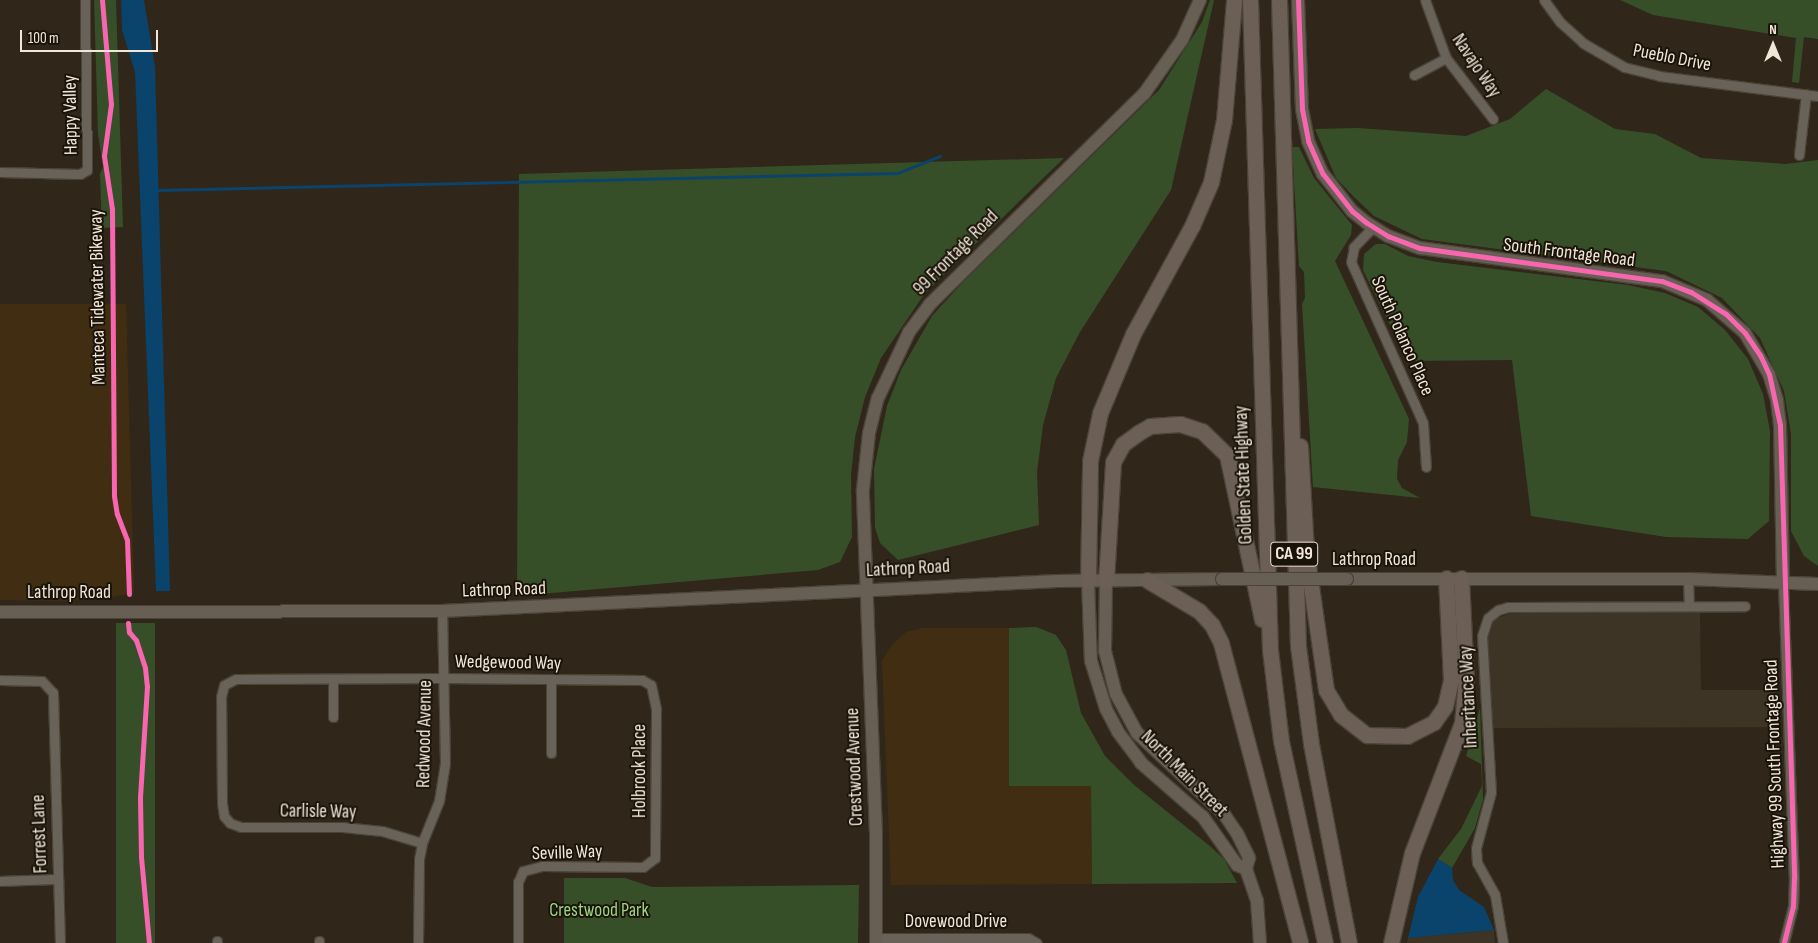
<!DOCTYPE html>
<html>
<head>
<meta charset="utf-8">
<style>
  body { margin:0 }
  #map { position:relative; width:1818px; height:943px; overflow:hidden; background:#30271a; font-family:"Sofia Sans Condensed",sans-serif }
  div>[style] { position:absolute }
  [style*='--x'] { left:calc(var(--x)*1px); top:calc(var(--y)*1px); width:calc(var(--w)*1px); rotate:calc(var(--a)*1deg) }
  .built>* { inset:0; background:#412e12 }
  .industrial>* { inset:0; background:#3e3425 }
  .green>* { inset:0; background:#374f28; transform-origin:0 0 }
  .water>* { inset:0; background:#0a436b }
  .stream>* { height:2.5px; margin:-1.25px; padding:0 1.25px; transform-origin:1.25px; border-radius:1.25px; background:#0a436b }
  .roads { filter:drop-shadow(1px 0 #4b4339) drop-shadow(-1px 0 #4b4339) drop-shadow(0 1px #4b4339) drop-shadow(0 -1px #4b4339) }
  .street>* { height:9px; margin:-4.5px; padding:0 4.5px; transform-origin:4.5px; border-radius:4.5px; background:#696258 }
  .secondary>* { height:12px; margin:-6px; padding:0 6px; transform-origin:6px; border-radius:6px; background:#675e54 }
  .highway>* { height:15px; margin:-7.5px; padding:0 7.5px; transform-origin:7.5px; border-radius:7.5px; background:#6c5f56 }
  .bridges { filter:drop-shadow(1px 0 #4b4339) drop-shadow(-1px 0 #4b4339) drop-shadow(0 1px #4b4339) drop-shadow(0 -1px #4b4339) }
  .secondary-bridge>* { height:12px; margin:-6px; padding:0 6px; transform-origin:6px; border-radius:6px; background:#675e54 }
  .cycleway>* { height:5px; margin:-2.5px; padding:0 2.5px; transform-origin:2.5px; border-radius:2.5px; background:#f766af }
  span { translate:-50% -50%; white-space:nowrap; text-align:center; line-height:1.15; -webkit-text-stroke:4px #1a1309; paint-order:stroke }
  .shield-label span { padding:1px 4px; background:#1a1309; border:1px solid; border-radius:4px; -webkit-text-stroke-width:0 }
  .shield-label { font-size:18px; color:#f1e6d8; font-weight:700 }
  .street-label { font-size:19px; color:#f1e6d8 }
  .park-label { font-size:19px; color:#9dd583 }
  .north { position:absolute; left:1748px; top:20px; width:50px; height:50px; -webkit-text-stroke:4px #1a1309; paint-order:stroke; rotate:0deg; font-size:14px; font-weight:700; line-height:20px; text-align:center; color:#f1e6d8 }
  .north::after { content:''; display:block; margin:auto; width:18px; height:22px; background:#f1e6d8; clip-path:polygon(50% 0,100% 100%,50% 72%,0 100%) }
  .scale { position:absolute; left:20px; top:30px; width:138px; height:22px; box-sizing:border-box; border:2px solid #f1e6d8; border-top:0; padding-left:6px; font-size:15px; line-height:18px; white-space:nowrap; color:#f1e6d8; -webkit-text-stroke:4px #1a1309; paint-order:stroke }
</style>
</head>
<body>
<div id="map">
  <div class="built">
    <div style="clip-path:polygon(0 304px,126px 304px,134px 594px,67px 601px,0 600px)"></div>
    <div style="clip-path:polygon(923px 628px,1009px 628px,1009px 786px,1091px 785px,1092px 884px,891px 885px,882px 661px,892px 645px,906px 632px)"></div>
  </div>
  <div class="industrial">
    <div style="clip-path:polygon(1511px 613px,1700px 613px,1701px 690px,1775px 690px,1776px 727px,1493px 728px,1488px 638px,1494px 620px)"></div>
    <div style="clip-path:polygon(1494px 930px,1495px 943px,1407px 943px,1408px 938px)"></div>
  </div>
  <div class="green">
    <div style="clip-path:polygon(94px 0,116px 0,123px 227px,102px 228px,100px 174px,103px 167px,98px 134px)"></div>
    <div style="clip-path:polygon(1210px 0,1214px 0,1171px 190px,1080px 332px,1056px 378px,1043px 425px,1037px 472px,1039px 525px,898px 560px,880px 543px,875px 527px,874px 469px,887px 406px,901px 370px,932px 316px,962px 283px,1159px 90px,1202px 22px)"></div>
    <div style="clip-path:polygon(1620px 0,1818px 0,1818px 39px,1804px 37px,1799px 83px,1792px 82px,1796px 38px,1653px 15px)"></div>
    <div style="clip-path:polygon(1546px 89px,1615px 129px,1655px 134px,1701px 158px,1786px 164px,1818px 160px,1818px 566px,1804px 556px,1791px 531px,1791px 434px,1784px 391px,1760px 338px,1722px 298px,1666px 271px,1422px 239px,1374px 216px,1353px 196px,1336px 178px,1315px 129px,1358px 128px,1466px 136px,1510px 119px)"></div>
    <div style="clip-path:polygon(1292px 147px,1299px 147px,1314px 178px,1352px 225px,1351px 235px,1335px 261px,1409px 419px,1407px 442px,1398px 460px,1397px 479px,1402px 488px,1420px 498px,1313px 487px,1302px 304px,1305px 298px,1304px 272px,1299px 266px)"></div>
    <div style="clip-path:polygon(1064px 158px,925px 293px,881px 358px,865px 397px,855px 437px,851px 475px,852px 537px,840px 562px,818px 570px,517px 596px,519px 174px)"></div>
    <div style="clip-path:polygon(1376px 244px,1385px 244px,1408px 256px,1437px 262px,1628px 285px,1665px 293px,1698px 307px,1725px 330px,1748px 359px,1763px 394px,1770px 431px,1769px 521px,1748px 539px,1666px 537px,1531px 516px,1512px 360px,1408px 361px,1363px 270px,1364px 254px)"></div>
    <div style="left:116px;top:623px;width:39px;height:320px"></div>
    <div style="clip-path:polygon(1036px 627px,1056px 635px,1066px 650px,1081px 713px,1105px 756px,1134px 785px,1211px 847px,1224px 859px,1237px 883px,1092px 884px,1091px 786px,1009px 786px,1009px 628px)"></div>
    <div style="clip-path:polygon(1480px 708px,1483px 799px,1475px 828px,1452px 868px,1438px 859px,1461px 829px,1482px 786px,1481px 764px,1466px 756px)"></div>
    <div style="clip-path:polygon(564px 878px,625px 878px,652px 887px,859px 885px,858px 943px,564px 943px)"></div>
  </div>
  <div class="water">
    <div style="clip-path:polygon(121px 0,144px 0,155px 67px,170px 591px,156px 591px,135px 72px,122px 30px)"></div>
    <div style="clip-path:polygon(1438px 859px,1452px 868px,1453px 880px,1459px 890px,1484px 907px,1494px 930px,1408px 938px,1418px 897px)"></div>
  </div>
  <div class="stream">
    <div style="--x:158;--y:190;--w:740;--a:-1.32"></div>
    <div style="--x:898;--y:173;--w:45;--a:-22"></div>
  </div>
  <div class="roads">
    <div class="street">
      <div style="--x:1425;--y:0;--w:62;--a:70.1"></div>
      <div style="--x:1446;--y:58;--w:77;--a:52.4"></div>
      <div style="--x:1544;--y:0;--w:27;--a:54"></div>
      <div style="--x:1560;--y:22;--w:31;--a:42"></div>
      <div style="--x:1583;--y:43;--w:48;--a:30.3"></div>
      <div style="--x:1624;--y:67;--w:36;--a:14"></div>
      <div style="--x:1659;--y:76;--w:160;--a:7.2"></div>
      <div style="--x:1414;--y:75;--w:36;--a:-28"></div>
      <div style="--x:1799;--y:155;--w:61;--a:-83.5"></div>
      <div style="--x:0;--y:172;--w:80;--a:1.4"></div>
      <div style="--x:80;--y:174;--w:8;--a:-30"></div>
      <div style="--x:87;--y:170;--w:170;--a:-90.7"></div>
      <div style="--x:1373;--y:227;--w:28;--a:134"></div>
      <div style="--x:1354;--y:247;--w:15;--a:101"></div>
      <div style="--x:1351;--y:262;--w:176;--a:65.9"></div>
      <div style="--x:1423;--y:423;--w:44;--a:86.1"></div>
      <div style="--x:1688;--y:579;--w:27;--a:88"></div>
      <div style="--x:1783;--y:582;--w:296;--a:87.9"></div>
      <div style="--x:1794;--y:878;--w:28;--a:92"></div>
      <div style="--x:1793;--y:906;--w:38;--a:104"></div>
      <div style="--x:0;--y:680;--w:42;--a:1.4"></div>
      <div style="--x:42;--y:681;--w:16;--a:47"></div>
      <div style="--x:53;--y:693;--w:250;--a:88.4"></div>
      <div style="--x:551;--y:680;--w:73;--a:90"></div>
      <div style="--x:333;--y:681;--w:36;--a:90"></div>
      <div style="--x:422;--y:843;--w:42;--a:-163.3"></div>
      <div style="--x:382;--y:831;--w:40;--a:-174.3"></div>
      <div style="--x:342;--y:827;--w:101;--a:180"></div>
      <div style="--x:241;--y:827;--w:12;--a:-160"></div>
      <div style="--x:230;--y:823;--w:9;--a:-131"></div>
      <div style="--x:224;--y:816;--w:13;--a:-99"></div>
      <div style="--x:222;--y:803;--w:106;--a:-90.5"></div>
      <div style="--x:221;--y:697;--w:12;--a:-76"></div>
      <div style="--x:224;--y:685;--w:13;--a:-27"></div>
      <div style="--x:236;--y:679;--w:206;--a:-0.3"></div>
      <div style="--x:442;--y:678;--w:200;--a:0.6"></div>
      <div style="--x:642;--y:680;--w:10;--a:29"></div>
      <div style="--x:651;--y:685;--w:25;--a:78"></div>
      <div style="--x:656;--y:709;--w:149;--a:90.4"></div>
      <div style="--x:655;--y:858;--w:15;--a:143"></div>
      <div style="--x:643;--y:867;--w:101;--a:-179.4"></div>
      <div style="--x:542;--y:866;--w:20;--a:165"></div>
      <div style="--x:523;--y:871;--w:12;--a:114"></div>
      <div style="--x:518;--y:882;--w:61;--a:90"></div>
      <div style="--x:0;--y:881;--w:58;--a:-2"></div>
      <div style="--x:876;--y:938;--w:152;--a:0"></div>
      <div style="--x:1028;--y:938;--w:10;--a:29"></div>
      <div style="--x:217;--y:941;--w:2;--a:90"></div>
      <div style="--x:319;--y:941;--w:2;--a:90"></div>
      <div style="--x:418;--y:943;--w:84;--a:-89.3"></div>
      <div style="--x:419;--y:859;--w:16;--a:-79"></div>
      <div style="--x:422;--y:843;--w:45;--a:-68"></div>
      <div style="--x:439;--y:801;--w:38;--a:-81"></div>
      <div style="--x:445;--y:763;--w:152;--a:-91.1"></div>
      <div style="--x:1503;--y:943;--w:49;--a:-99.5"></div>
      <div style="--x:1495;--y:895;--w:37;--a:-119"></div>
      <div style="--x:1477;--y:863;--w:15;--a:-94"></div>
      <div style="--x:1476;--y:848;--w:58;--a:-75"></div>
      <div style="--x:1491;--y:792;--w:156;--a:-93.3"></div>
      <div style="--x:1482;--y:636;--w:19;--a:-72"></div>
      <div style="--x:1488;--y:618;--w:13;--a:-39"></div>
      <div style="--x:1498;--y:610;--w:10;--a:-17"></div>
      <div style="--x:1508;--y:607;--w:237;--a:-0.2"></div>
    </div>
    <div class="secondary">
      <div style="--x:1298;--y:0;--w:109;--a:87.9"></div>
      <div style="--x:1302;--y:109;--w:33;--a:79"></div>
      <div style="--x:1308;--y:141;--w:36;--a:66"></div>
      <div style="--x:1323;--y:174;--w:47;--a:51.9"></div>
      <div style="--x:1352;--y:211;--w:19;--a:39"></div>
      <div style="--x:1367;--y:223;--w:25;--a:32"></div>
      <div style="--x:1388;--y:236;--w:34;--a:21"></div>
      <div style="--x:1420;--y:248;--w:244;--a:7.8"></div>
      <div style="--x:1662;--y:281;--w:49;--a:22.9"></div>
      <div style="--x:1707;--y:300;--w:50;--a:41"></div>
      <div style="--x:1745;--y:333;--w:48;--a:59.7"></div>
      <div style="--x:1769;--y:374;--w:28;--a:73"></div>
      <div style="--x:1777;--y:401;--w:24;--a:83"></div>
      <div style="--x:1780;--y:425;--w:157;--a:88.9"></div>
      <div style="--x:1347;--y:579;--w:341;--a:0"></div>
      <div style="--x:1688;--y:579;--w:130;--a:2.2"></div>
      <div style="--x:1088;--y:581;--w:80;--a:87.9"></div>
      <div style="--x:1091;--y:661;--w:50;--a:72.6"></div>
      <div style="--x:1106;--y:709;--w:26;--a:62"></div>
      <div style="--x:1118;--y:732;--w:39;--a:53"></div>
      <div style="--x:1141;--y:763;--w:82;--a:41.1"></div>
      <div style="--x:1203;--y:817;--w:59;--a:54.7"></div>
      <div style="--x:1237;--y:865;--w:10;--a:24"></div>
      <div style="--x:1106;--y:581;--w:70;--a:90.8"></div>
      <div style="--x:1105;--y:651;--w:44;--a:75.7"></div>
      <div style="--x:1116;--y:694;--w:44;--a:61.7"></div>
      <div style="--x:1137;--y:733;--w:119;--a:43"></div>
      <div style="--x:1224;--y:814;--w:23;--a:56"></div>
      <div style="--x:1237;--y:833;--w:28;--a:64"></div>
      <div style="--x:1249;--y:858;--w:11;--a:105"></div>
      <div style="--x:1246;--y:869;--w:34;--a:71"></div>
      <div style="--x:1257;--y:901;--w:42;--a:85.9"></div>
      <div style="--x:0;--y:612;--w:442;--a:-0.1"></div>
      <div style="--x:442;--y:611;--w:616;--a:-2.79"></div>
      <div style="--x:1057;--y:581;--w:165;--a:-0.7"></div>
      <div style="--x:876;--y:943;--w:109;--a:-90"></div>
      <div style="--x:876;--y:834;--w:345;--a:-92.2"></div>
      <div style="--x:863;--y:489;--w:56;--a:-83.9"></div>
      <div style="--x:869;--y:433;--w:36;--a:-76"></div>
      <div style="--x:878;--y:398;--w:73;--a:-64.8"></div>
      <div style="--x:909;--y:332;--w:35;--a:-53"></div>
      <div style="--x:930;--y:304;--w:300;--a:-44.5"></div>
      <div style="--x:1144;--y:94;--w:66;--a:-54.9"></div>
      <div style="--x:1182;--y:40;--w:44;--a:-65.8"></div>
    </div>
    <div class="highway">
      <div style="--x:1250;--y:0;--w:650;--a:88.24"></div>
      <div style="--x:1270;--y:650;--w:92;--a:83.1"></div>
      <div style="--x:1281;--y:741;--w:207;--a:77.7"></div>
      <div style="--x:1279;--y:0;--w:646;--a:88.32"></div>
      <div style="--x:1298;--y:646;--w:99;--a:82.4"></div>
      <div style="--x:1311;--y:744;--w:203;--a:79.2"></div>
      <div style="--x:1300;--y:446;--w:105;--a:86.7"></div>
      <div style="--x:1306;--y:551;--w:140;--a:81.8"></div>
      <div style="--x:1326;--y:690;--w:29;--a:59"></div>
      <div style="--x:1341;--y:715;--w:33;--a:38"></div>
      <div style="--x:1367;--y:735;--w:40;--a:1.4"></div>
      <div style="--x:1407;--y:736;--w:30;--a:-27"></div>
      <div style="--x:1434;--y:722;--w:19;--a:-55"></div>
      <div style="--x:1445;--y:706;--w:27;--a:-77"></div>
      <div style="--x:1451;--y:680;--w:102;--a:-92.8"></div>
      <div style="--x:1147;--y:580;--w:61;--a:30.8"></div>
      <div style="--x:1199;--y:611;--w:19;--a:47"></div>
      <div style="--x:1212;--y:625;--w:20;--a:63"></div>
      <div style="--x:1221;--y:643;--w:310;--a:75.2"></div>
      <div style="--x:1088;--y:581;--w:120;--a:-89"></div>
      <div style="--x:1090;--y:461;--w:49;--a:-78.2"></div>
      <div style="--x:1100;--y:413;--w:86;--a:-67.3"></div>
      <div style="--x:1133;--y:334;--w:123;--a:-61.4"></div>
      <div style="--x:1192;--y:226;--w:48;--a:-66.6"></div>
      <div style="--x:1211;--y:182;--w:63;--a:-78.2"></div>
      <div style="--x:1224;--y:120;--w:120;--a:-85.2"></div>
      <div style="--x:1106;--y:581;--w:119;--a:-86.6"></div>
      <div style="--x:1113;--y:462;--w:21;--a:-61"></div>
      <div style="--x:1123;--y:444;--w:19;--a:-36"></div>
      <div style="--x:1138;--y:433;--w:14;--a:-30"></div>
      <div style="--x:1150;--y:426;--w:30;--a:-4"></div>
      <div style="--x:1180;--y:424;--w:23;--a:18"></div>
      <div style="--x:1202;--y:431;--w:35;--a:44"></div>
      <div style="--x:1227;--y:455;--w:168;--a:78"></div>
      <div style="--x:1391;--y:943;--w:92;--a:-76.9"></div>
      <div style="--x:1412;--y:853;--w:139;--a:-69"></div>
      <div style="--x:1462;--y:723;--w:43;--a:-84.7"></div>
      <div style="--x:1466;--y:680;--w:102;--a:-92.8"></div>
    </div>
  </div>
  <div class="bridges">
    <div class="secondary-bridge">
      <div style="--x:1222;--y:579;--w:125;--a:0"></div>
    </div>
  </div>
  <div class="cycleway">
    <div style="--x:102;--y:0;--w:104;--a:85.1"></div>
    <div style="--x:111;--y:104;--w:52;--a:97.7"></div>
    <div style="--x:104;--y:156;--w:54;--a:81.4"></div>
    <div style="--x:112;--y:209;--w:287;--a:89.6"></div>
    <div style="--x:114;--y:496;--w:18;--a:81"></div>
    <div style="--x:117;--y:514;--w:28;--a:69"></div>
    <div style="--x:127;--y:540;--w:54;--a:87.9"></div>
    <div style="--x:1298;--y:0;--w:109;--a:87.9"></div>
    <div style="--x:1302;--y:109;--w:33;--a:79"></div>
    <div style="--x:1308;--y:141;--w:36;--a:66"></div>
    <div style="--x:1323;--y:174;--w:47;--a:51.9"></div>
    <div style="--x:1352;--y:211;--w:19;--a:39"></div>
    <div style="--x:1367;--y:223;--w:25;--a:32"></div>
    <div style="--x:1388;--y:236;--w:34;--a:21"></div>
    <div style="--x:1420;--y:248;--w:244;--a:7.8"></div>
    <div style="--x:1662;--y:281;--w:31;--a:21"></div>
    <div style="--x:1691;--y:292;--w:41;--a:32.2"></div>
    <div style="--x:1726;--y:314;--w:27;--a:45"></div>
    <div style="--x:1745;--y:333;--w:27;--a:56"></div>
    <div style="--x:1760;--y:355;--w:21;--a:65"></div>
    <div style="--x:1769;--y:374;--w:52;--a:77.8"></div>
    <div style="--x:1780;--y:425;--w:453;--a:88.2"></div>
    <div style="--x:1794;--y:878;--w:28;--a:92"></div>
    <div style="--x:1793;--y:906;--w:38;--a:104"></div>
    <div style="--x:128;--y:623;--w:9;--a:84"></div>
    <div style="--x:129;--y:632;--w:11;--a:49"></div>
    <div style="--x:136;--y:640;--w:29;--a:72"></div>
    <div style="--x:145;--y:668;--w:18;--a:84"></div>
    <div style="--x:147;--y:686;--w:112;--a:93.6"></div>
    <div style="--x:140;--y:798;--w:59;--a:89"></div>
    <div style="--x:141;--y:857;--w:86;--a:84.7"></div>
  </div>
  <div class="shield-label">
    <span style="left:1294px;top:554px">CA 99</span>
  </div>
  <div class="street-label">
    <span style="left:1672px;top:58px;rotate:11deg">Pueblo Drive</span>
    <span style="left:1476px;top:66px;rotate:56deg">Navajo Way</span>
    <span style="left:71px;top:115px;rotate:-91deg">Happy Valley</span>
    <span style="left:956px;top:253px;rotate:-45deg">99 Frontage Road</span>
    <span style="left:1569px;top:253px;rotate:7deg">South Frontage Road</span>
    <span style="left:98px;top:297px;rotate:-91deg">Manteca Tidewater Bikeway</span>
    <span style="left:1402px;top:336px;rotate:66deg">South Polanco Place</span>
    <span style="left:1244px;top:475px;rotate:-92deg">Golden State Highway</span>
    <span style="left:1374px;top:560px">Lathrop Road</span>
    <span style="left:908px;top:569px;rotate:-3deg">Lathrop Road</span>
    <span style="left:504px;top:590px;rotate:-2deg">Lathrop Road</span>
    <span style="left:69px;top:593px">Lathrop Road</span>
    <span style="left:508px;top:663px;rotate:1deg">Wedgewood Way</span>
    <span style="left:1469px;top:697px;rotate:-93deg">Inheritance Way</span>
    <span style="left:425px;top:734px;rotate:-89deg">Redwood Avenue</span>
    <span style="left:1775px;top:764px;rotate:-92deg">Highway 99 South Frontage Road</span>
    <span style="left:855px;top:767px;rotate:-92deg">Crestwood Avenue</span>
    <span style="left:640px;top:771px;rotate:-90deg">Holbrook Place</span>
    <span style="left:1184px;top:774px;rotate:45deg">North Main Street</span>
    <span style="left:318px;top:812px;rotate:1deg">Carlisle Way</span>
    <span style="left:40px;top:834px;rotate:-92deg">Forrest Lane</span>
    <span style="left:567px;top:853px;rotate:-2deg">Seville Way</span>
    <span style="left:956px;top:922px">Dovewood Drive</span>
  </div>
  <div class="park-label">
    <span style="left:599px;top:911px">Crestwood Park</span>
  </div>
  <div class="north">N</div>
  <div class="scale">100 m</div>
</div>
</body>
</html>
